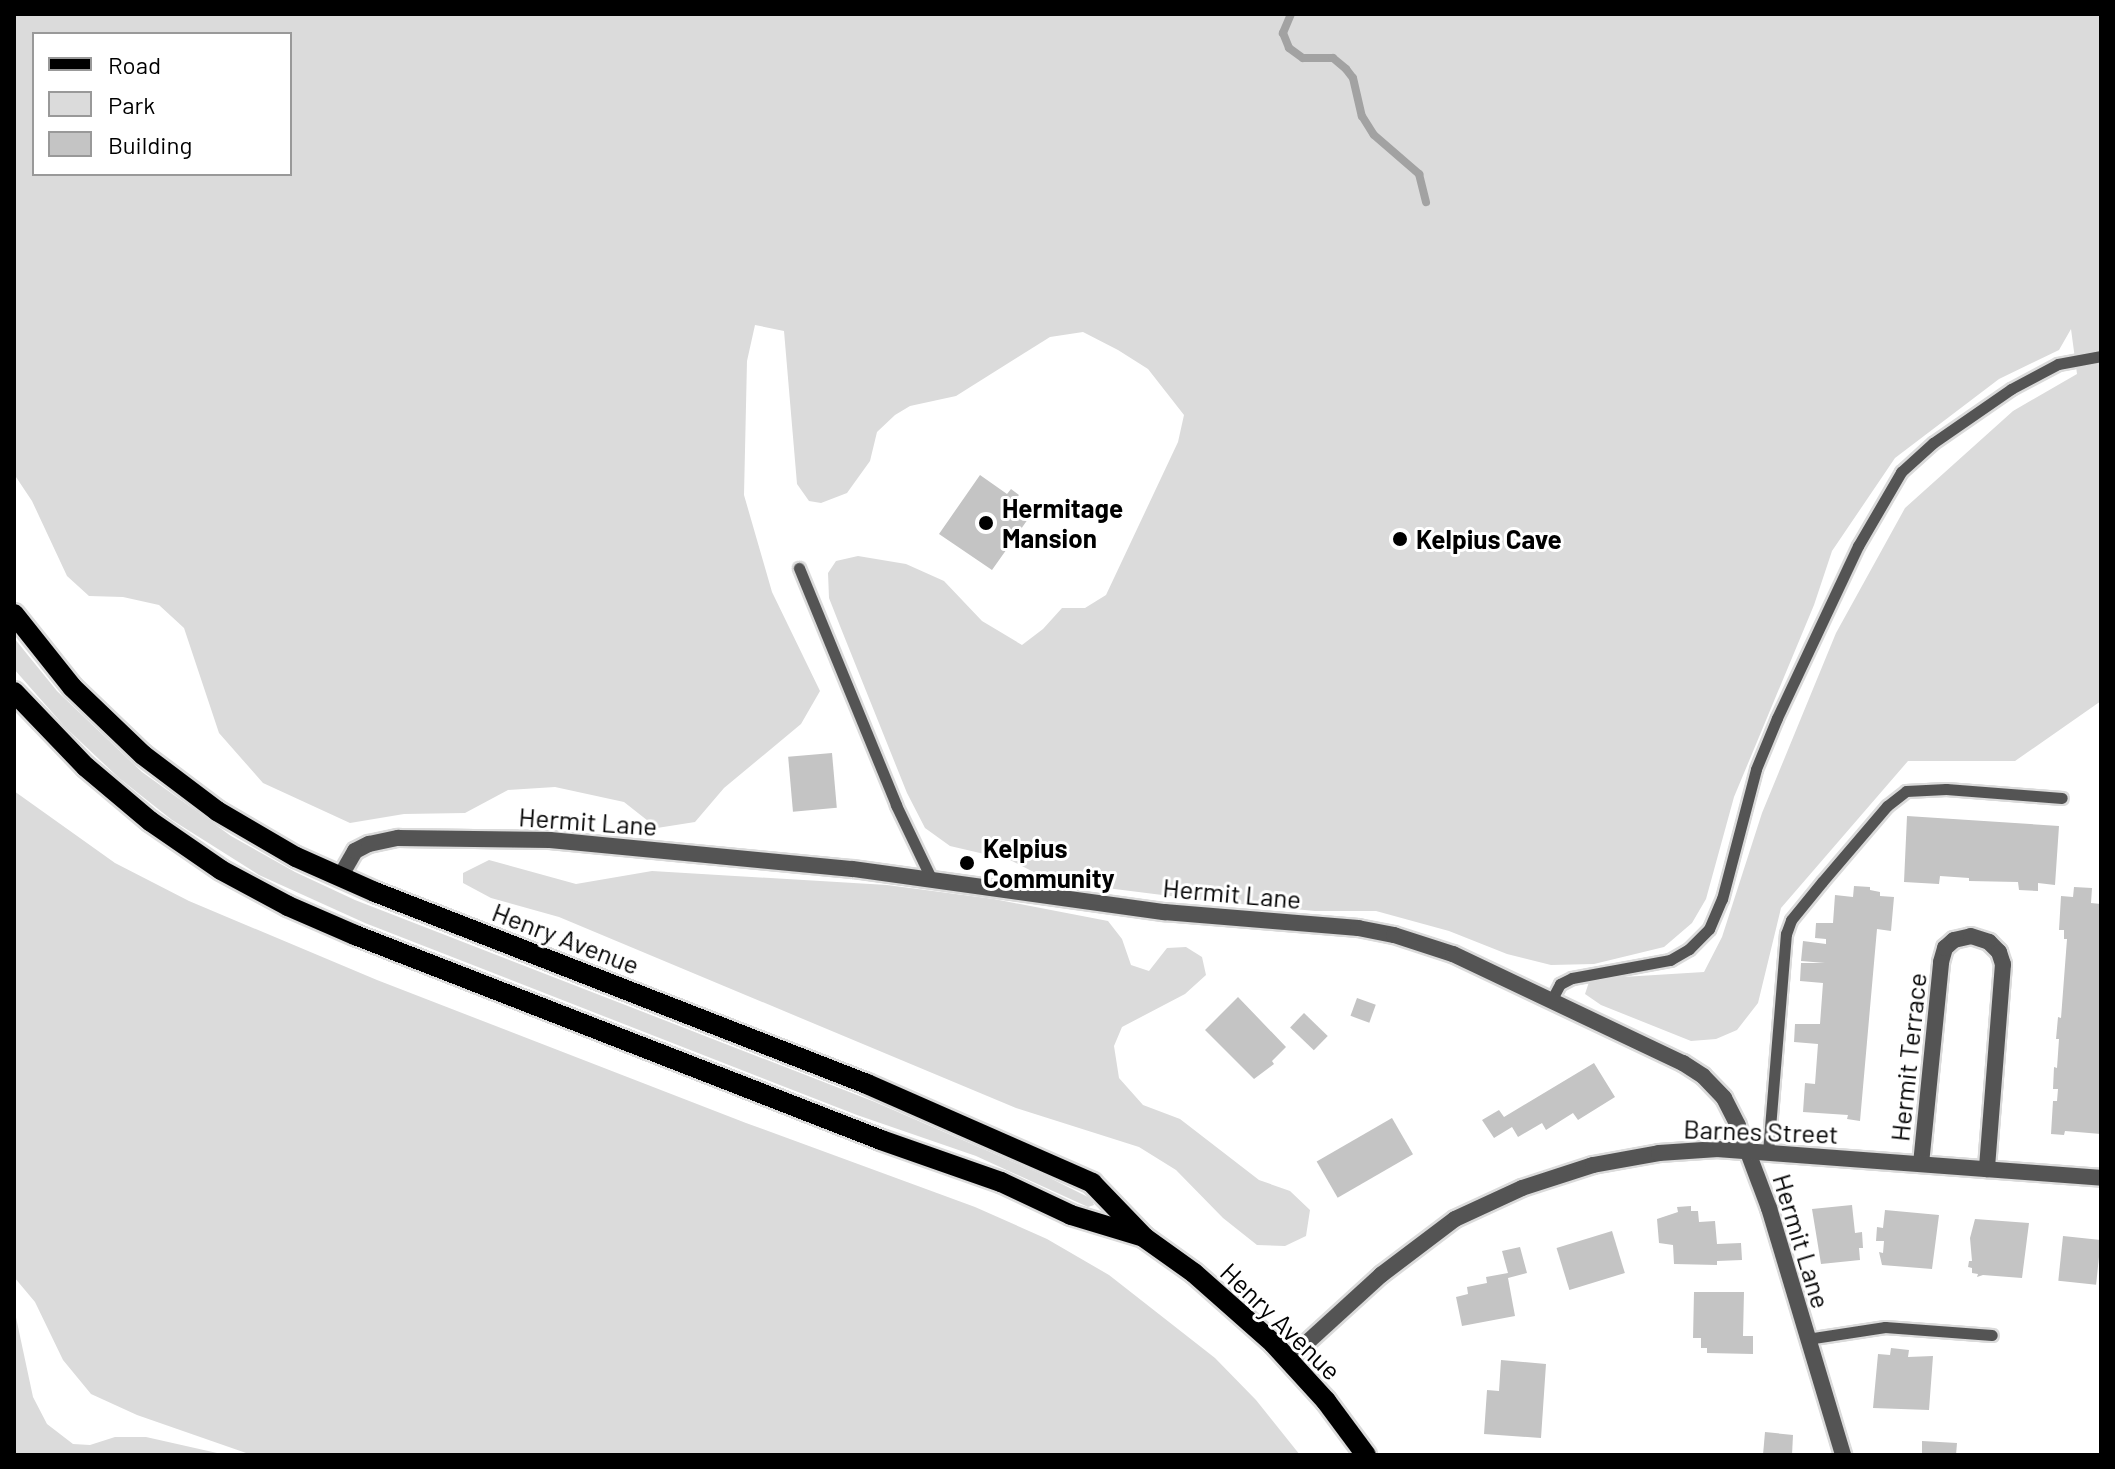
<!DOCTYPE html>
<html>
<head>
<meta charset="utf-8">
<style>
  body { margin:0 }
  #map { position:relative; width:2115px; height:1469px; overflow:hidden; background:#fff; font-family:Barlow,sans-serif }
  div>[style] { position:absolute }
  [style*='--x'] { left:calc(var(--x)*1px); top:calc(var(--y)*1px); width:calc(var(--w)*1px); rotate:calc(var(--a)*1deg) }
  .green>* { inset:0; background:#dbdbdb }
  .stream>* { height:8px; margin:-4px; padding:0 4px; transform-origin:4px; border-radius:4px; background:#a2a2a2 }
  .building>* { inset:0; background:#c4c4c4; transform-origin:0 0 }
  .roads { filter:drop-shadow(2px 0 #dbdbdb) drop-shadow(-2px 0 #dbdbdb) drop-shadow(0 2px #dbdbdb) drop-shadow(0 -2px #dbdbdb) }
  .lane>* { height:11px; margin:-5.5px; padding:0 5.5px; transform-origin:5.5px; border-radius:5.5px; background:#545454 }
  .street>* { height:16px; margin:-8px; padding:0 8px; transform-origin:8px; border-radius:8px; background:#545454 }
  .primary>* { height:20px; margin:-10px; padding:0 10px; transform-origin:10px; border-radius:10px; background:#000 }
  .dots>* { width:22px; height:22px; translate:-50% -50%; box-sizing:border-box; border:4px solid #fff; border-radius:50% }
  span { translate:-50% -50%; white-space:nowrap; text-align:center; line-height:1.15; -webkit-text-stroke:6px #fff; paint-order:stroke }
  .poi-label { font-size:26px; color:#000; font-weight:700 }
  .left { translate:0 -50%; text-align:left }
  .street-label { font-size:26px; color:#000 }
  .frame { position:absolute; inset:0; border:16px solid #000; pointer-events:none }
  .legend { position:absolute; left:32px; top:32px; width:260px; height:144px; box-sizing:border-box; background:#fff; border:2px solid #999; margin:0; padding:10px 14px; list-style:none; font-size:24px; color:#000 }
  .legend li { display:flex; align-items:center; gap:16px; height:40px }
  .legend b { width:40px; border:2px solid #999 }
</style>
</head>
<body>
<div id="map">
  <div class="green">
    <div style="clip-path:polygon(evenodd,14px 14px,2101px 14px,2101px 701px,2015px 761px,1908px 761px,1781px 908px,1758px 1003px,1737px 1030px,1716px 1039px,1691px 1041px,1601px 1005px,1585px 994px,1590px 979px,1704px 972px,1722px 937px,1762px 813px,1836px 633px,1905px 508px,2013px 411px,2077px 374px,2071px 329px,2059px 350px,1999px 379px,1895px 458px,1832px 551px,1814px 605px,1734px 797px,1706px 899px,1692px 923px,1664px 947px,1594px 964px,1551px 965px,1507px 954px,1449px 931px,1376px 911px,1315px 911px,1210px 901px,1051px 881px,1010px 860px,950px 846px,925px 828px,907px 793px,840px 626px,829px 598px,828px 573px,836px 561px,858px 556px,906px 564px,944px 581px,982px 621px,1022px 645px,1043px 629px,1062px 608px,1085px 608px,1106px 595px,1178px 442px,1184px 415px,1148px 369px,1118px 350px,1083px 332px,1050px 337px,956px 396px,910px 406px,895px 415px,877px 432px,870px 461px,847px 493px,821px 503px,809px 501px,797px 484px,784px 331px,755px 325px,747px 361px,744px 495px,772px 592px,820px 691px,801px 724px,724px 788px,695px 822px,657px 828px,624px 802px,555px 787px,508px 790px,465px 813px,404px 814px,350px 823px,263px 783px,219px 733px,184px 628px,159px 605px,123px 597px,89px 596px,67px 576px,32px 501px,14px 474px,14px 14px,34px 34px,290px 34px,290px 174px,34px 174px,34px 34px)"></div>
    <div style="clip-path:polygon(14px 638px,57px 691px,142px 772px,231px 836px,295px 872px,355px 900px,875px 1102px,1046px 1176px,1092px 1199px,1094px 1205px,1088px 1207px,976px 1156px,857px 1115px,365px 923px,259px 875px,172px 820px,119px 778px,65px 727px,14px 669px)"></div>
    <div style="clip-path:polygon(14px 791px,115px 863px,189px 901px,377px 980px,746px 1123px,975px 1207px,1047px 1239px,1109px 1275px,1215px 1358px,1256px 1400px,1300px 1455px,14px 1455px,14px 1308px,33px 1397px,47px 1424px,73px 1444px,90px 1445px,115px 1437px,146px 1437px,226px 1455px,249px 1454px,137px 1415px,91px 1394px,63px 1360px,35px 1302px,14px 1277px)"></div>
    <div style="clip-path:polygon(489px 860px,576px 884px,652px 871px,887px 885px,994px 899px,1108px 921px,1122px 939px,1131px 965px,1149px 971px,1167px 948px,1186px 947px,1202px 957px,1206px 975px,1185px 994px,1122px 1027px,1114px 1046px,1119px 1078px,1143px 1105px,1180px 1119px,1259px 1180px,1290px 1191px,1310px 1210px,1306px 1236px,1285px 1246px,1257px 1245px,1223px 1218px,1176px 1170px,1139px 1147px,1016px 1108px,559px 917px,491px 898px,463px 883px,463px 873px)"></div>
  </div>
  <div class="stream">
    <div style="--x:1291;--y:14;--w:21;--a:113"></div>
    <div style="--x:1283;--y:33;--w:16;--a:68"></div>
    <div style="--x:1289;--y:48;--w:17;--a:36"></div>
    <div style="--x:1303;--y:58;--w:30;--a:0"></div>
    <div style="--x:1333;--y:58;--w:17;--a:40"></div>
    <div style="--x:1346;--y:69;--w:11;--a:52"></div>
    <div style="--x:1353;--y:78;--w:39;--a:77"></div>
    <div style="--x:1362;--y:116;--w:22;--a:58"></div>
    <div style="--x:1374;--y:135;--w:60;--a:40.9"></div>
    <div style="--x:1419;--y:174;--w:29;--a:76"></div>
  </div>
  <div class="building">
    <div style="clip-path:polygon(980px 475px,1007px 494px,1011px 489px,1019px 495px,1015px 500px,1033px 512px,992px 570px,939px 534px)"></div>
    <div style="left:832px;top:753px;width:55px;height:44px;rotate:85deg"></div>
    <div style="clip-path:polygon(1907px 816px,2059px 826px,2055px 885px,2038px 883px,2038px 891px,2019px 890px,2018px 882px,1969px 881px,1969px 878px,1940px 876px,1939px 884px,1904px 882px)"></div>
    <div style="clip-path:polygon(1854px 886px,1870px 887px,1870px 890px,1880px 892px,1880px 896px,1894px 897px,1891px 931px,1877px 929px,1860px 1121px,1847px 1119px,1848px 1115px,1803px 1112px,1805px 1083px,1815px 1084px,1818px 1044px,1794px 1042px,1795px 1024px,1820px 1024px,1823px 983px,1800px 981px,1801px 963px,1825px 963px,1801px 961px,1803px 941px,1826px 944px,1826px 939px,1815px 938px,1816px 923px,1833px 923px,1835px 895px,1853px 897px)"></div>
    <div style="clip-path:polygon(2074px 887px,2092px 888px,2091px 903px,2101px 904px,2101px 1134px,2065px 1131px,2064px 1135px,2051px 1134px,2053px 1101px,2057px 1101px,2058px 1089px,2053px 1089px,2054px 1067px,2057px 1068px,2059px 1039px,2056px 1039px,2058px 1017px,2061px 1018px,2067px 939px,2064px 939px,2064px 930px,2059px 930px,2061px 896px,2073px 897px)"></div>
    <div style="clip-path:polygon(1238px 997px,1286px 1047px,1272px 1061px,1274px 1064px,1254px 1079px,1205px 1030px)"></div>
    <div style="left:1357px;top:998px;width:20px;height:19px;rotate:20deg"></div>
    <div style="left:1304px;top:1013px;width:33px;height:20px;rotate:44deg"></div>
    <div style="clip-path:polygon(1594px 1063px,1615px 1097px,1578px 1120px,1573px 1113px,1546px 1130px,1542px 1123px,1518px 1137px,1512px 1127px,1494px 1138px,1482px 1120px,1499px 1110px,1504px 1117px)"></div>
    <div style="left:1392px;top:1118px;width:42px;height:87px;rotate:60deg"></div>
    <div style="clip-path:polygon(1852px 1205px,1855px 1233px,1862px 1232px,1863px 1248px,1859px 1248px,1860px 1260px,1821px 1264px,1812px 1209px)"></div>
    <div style="clip-path:polygon(1691px 1206px,1691px 1211px,1698px 1211px,1699px 1222px,1715px 1221px,1717px 1244px,1741px 1243px,1742px 1260px,1717px 1261px,1717px 1265px,1674px 1264px,1673px 1245px,1659px 1243px,1657px 1219px,1678px 1212px,1677px 1207px)"></div>
    <div style="clip-path:polygon(1885px 1210px,1939px 1215px,1932px 1269px,1882px 1265px,1879px 1252px,1883px 1253px,1884px 1241px,1876px 1241px,1877px 1227px,1883px 1228px)"></div>
    <div style="clip-path:polygon(1975px 1219px,2029px 1223px,2022px 1278px,1983px 1275px,1977px 1277px,1978px 1274px,1972px 1273px,1972px 1268px,1968px 1267px,1969px 1261px,1972px 1261px,1970px 1238px)"></div>
    <div style="left:1612px;top:1231px;width:44px;height:58px;rotate:73deg"></div>
    <div style="left:2063px;top:1236px;width:38px;height:45px;rotate:6deg"></div>
    <div style="clip-path:polygon(1520px 1247px,1527px 1273px,1508px 1278px,1515px 1316px,1462px 1326px,1456px 1297px,1468px 1294px,1467px 1287px,1487px 1283px,1486px 1277px,1508px 1273px,1502px 1251px)"></div>
    <div style="clip-path:polygon(1694px 1292px,1744px 1292px,1743px 1336px,1753px 1336px,1753px 1354px,1707px 1353px,1707px 1348px,1701px 1348px,1701px 1338px,1693px 1338px)"></div>
    <div style="clip-path:polygon(1891px 1348px,1909px 1350px,1908px 1357px,1933px 1356px,1929px 1410px,1873px 1408px,1878px 1354px,1890px 1355px)"></div>
    <div style="clip-path:polygon(1501px 1360px,1546px 1364px,1541px 1438px,1484px 1434px,1487px 1390px,1499px 1391px)"></div>
    <div style="clip-path:polygon(1765px 1432px,1793px 1435px,1792px 1455px,1763px 1455px)"></div>
    <div style="clip-path:polygon(1922px 1441px,1957px 1443px,1956px 1455px,1922px 1455px)"></div>
  </div>
  <div class="roads">
    <div class="lane">
      <div style="--x:799;--y:568;--w:256;--a:67.7"></div>
      <div style="--x:896;--y:805;--w:83;--a:64.4"></div>
      <div style="--x:1552;--y:999;--w:17;--a:-62"></div>
      <div style="--x:1560;--y:984;--w:13;--a:-27"></div>
      <div style="--x:1572;--y:978;--w:100;--a:-10.4"></div>
      <div style="--x:1670;--y:960;--w:22;--a:-30"></div>
      <div style="--x:1689;--y:949;--w:28;--a:-45"></div>
      <div style="--x:1709;--y:929;--w:33;--a:-67"></div>
      <div style="--x:1722;--y:899;--w:134;--a:-75.3"></div>
      <div style="--x:1756;--y:769;--w:55;--a:-67.6"></div>
      <div style="--x:1777;--y:718;--w:190;--a:-64.8"></div>
      <div style="--x:1858;--y:546;--w:86;--a:-59.8"></div>
      <div style="--x:1901;--y:472;--w:43;--a:-42.2"></div>
      <div style="--x:1933;--y:443;--w:95;--a:-34.7"></div>
      <div style="--x:2011;--y:389;--w:53;--a:-28"></div>
      <div style="--x:2058;--y:364;--w:44;--a:-10.5"></div>
      <div style="--x:1768;--y:1152;--w:219;--a:-85.3"></div>
      <div style="--x:1786;--y:934;--w:15;--a:-70"></div>
      <div style="--x:1791;--y:920;--w:49;--a:-50.8"></div>
      <div style="--x:1822;--y:882;--w:100;--a:-49.5"></div>
      <div style="--x:1887;--y:806;--w:24;--a:-38"></div>
      <div style="--x:1906;--y:791;--w:40;--a:-2.9"></div>
      <div style="--x:1946;--y:789;--w:116;--a:4.4"></div>
      <div style="--x:1807;--y:1339;--w:79;--a:-8.7"></div>
      <div style="--x:1885;--y:1327;--w:107;--a:4.3"></div>
    </div>
    <div class="street">
      <div style="--x:340;--y:877;--w:30;--a:-60"></div>
      <div style="--x:355;--y:851;--w:16;--a:-27"></div>
      <div style="--x:369;--y:844;--w:30;--a:-12"></div>
      <div style="--x:398;--y:838;--w:152;--a:0.8"></div>
      <div style="--x:550;--y:840;--w:304;--a:5.5"></div>
      <div style="--x:853;--y:869;--w:314;--a:7.9"></div>
      <div style="--x:1164;--y:912;--w:195;--a:4.7"></div>
      <div style="--x:1358;--y:928;--w:37;--a:11"></div>
      <div style="--x:1394;--y:935;--w:62;--a:17.9"></div>
      <div style="--x:1453;--y:954;--w:255;--a:25.4"></div>
      <div style="--x:1683;--y:1063;--w:24;--a:33"></div>
      <div style="--x:1703;--y:1076;--w:30;--a:46"></div>
      <div style="--x:1724;--y:1098;--w:31;--a:63"></div>
      <div style="--x:1738;--y:1126;--w:88;--a:69.3"></div>
      <div style="--x:1769;--y:1208;--w:258;--a:73.3"></div>
      <div style="--x:1921;--y:1164;--w:203;--a:-84.3"></div>
      <div style="--x:1941;--y:962;--w:15;--a:-74"></div>
      <div style="--x:1945;--y:948;--w:12;--a:-42"></div>
      <div style="--x:1954;--y:940;--w:17;--a:-13"></div>
      <div style="--x:1971;--y:936;--w:19;--a:18"></div>
      <div style="--x:1989;--y:942;--w:14;--a:45"></div>
      <div style="--x:1999;--y:952;--w:13;--a:72"></div>
      <div style="--x:2003;--y:964;--w:206;--a:94.5"></div>
      <div style="--x:1289;--y:1359;--w:125;--a:-42.4"></div>
      <div style="--x:1381;--y:1275;--w:93;--a:-37.1"></div>
      <div style="--x:1455;--y:1219;--w:74;--a:-24.8"></div>
      <div style="--x:1522;--y:1188;--w:75;--a:-17.9"></div>
      <div style="--x:1593;--y:1165;--w:67;--a:-10.3"></div>
      <div style="--x:1659;--y:1153;--w:59;--a:-3.9"></div>
      <div style="--x:1718;--y:1149;--w:384;--a:4.3"></div>
    </div>
    <div class="primary">
      <div style="--x:14;--y:614;--w:93;--a:51.5"></div>
      <div style="--x:72;--y:687;--w:98;--a:43.8"></div>
      <div style="--x:143;--y:755;--w:93;--a:37.1"></div>
      <div style="--x:217;--y:811;--w:91;--a:30.2"></div>
      <div style="--x:296;--y:857;--w:86;--a:23.9"></div>
      <div style="--x:375;--y:892;--w:528;--a:21.32"></div>
      <div style="--x:867;--y:1084;--w:246;--a:23.7"></div>
      <div style="--x:1092;--y:1183;--w:76;--a:46.1"></div>
      <div style="--x:1145;--y:1238;--w:60;--a:35.5"></div>
      <div style="--x:1194;--y:1273;--w:106;--a:41.5"></div>
      <div style="--x:1273;--y:1343;--w:79;--a:47.6"></div>
      <div style="--x:1326;--y:1401;--w:67;--a:53.5"></div>
      <div style="--x:14;--y:692;--w:104;--a:46.2"></div>
      <div style="--x:86;--y:767;--w:84;--a:40.2"></div>
      <div style="--x:150;--y:821;--w:86;--a:34.6"></div>
      <div style="--x:221;--y:870;--w:76;--a:28.2"></div>
      <div style="--x:288;--y:906;--w:73;--a:23.4"></div>
      <div style="--x:355;--y:935;--w:565;--a:21.29"></div>
      <div style="--x:881;--y:1140;--w:127;--a:19.3"></div>
      <div style="--x:1001;--y:1182;--w:77;--a:25.2"></div>
      <div style="--x:1071;--y:1215;--w:76;--a:16.8"></div>
    </div>
  </div>
  <div class="dots">
    <div style="left:986px;top:523px;background:#000"></div>
    <div style="left:1400px;top:539px;background:#000"></div>
    <div style="left:967px;top:863px;background:#000"></div>
  </div>
  <div class="poi-label">
    <span class="left" style="left:1002px;top:523px">Hermitage<br>Mansion</span>
    <span class="left" style="left:1416px;top:539px">Kelpius Cave</span>
    <span class="left" style="left:983px;top:863px">Kelpius<br>Community</span>
  </div>
  <div class="street-label">
    <span style="left:588px;top:821px;rotate:4deg">Hermit Lane</span>
    <span style="left:1232px;top:893px;rotate:5deg">Hermit Lane</span>
    <span style="left:566px;top:938px;rotate:21deg">Henry Avenue</span>
    <span style="left:1908px;top:1057px;rotate:-84deg">Hermit Terrace</span>
    <span style="left:1761px;top:1131px;rotate:2deg">Barnes Street</span>
    <span style="left:1802px;top:1241px;rotate:73deg">Hermit Lane</span>
    <span style="left:1281px;top:1321px;rotate:44deg">Henry Avenue</span>
  </div>
  <div class="frame"></div>
  <ul class="legend">
  <li><b style="height:10px;background:#000"></b>Road</li>
  <li><b style="height:22px;background:#dbdbdb"></b>Park</li>
  <li><b style="height:22px;background:#c4c4c4"></b>Building</li>
  </ul>
</div>
</body>
</html>
